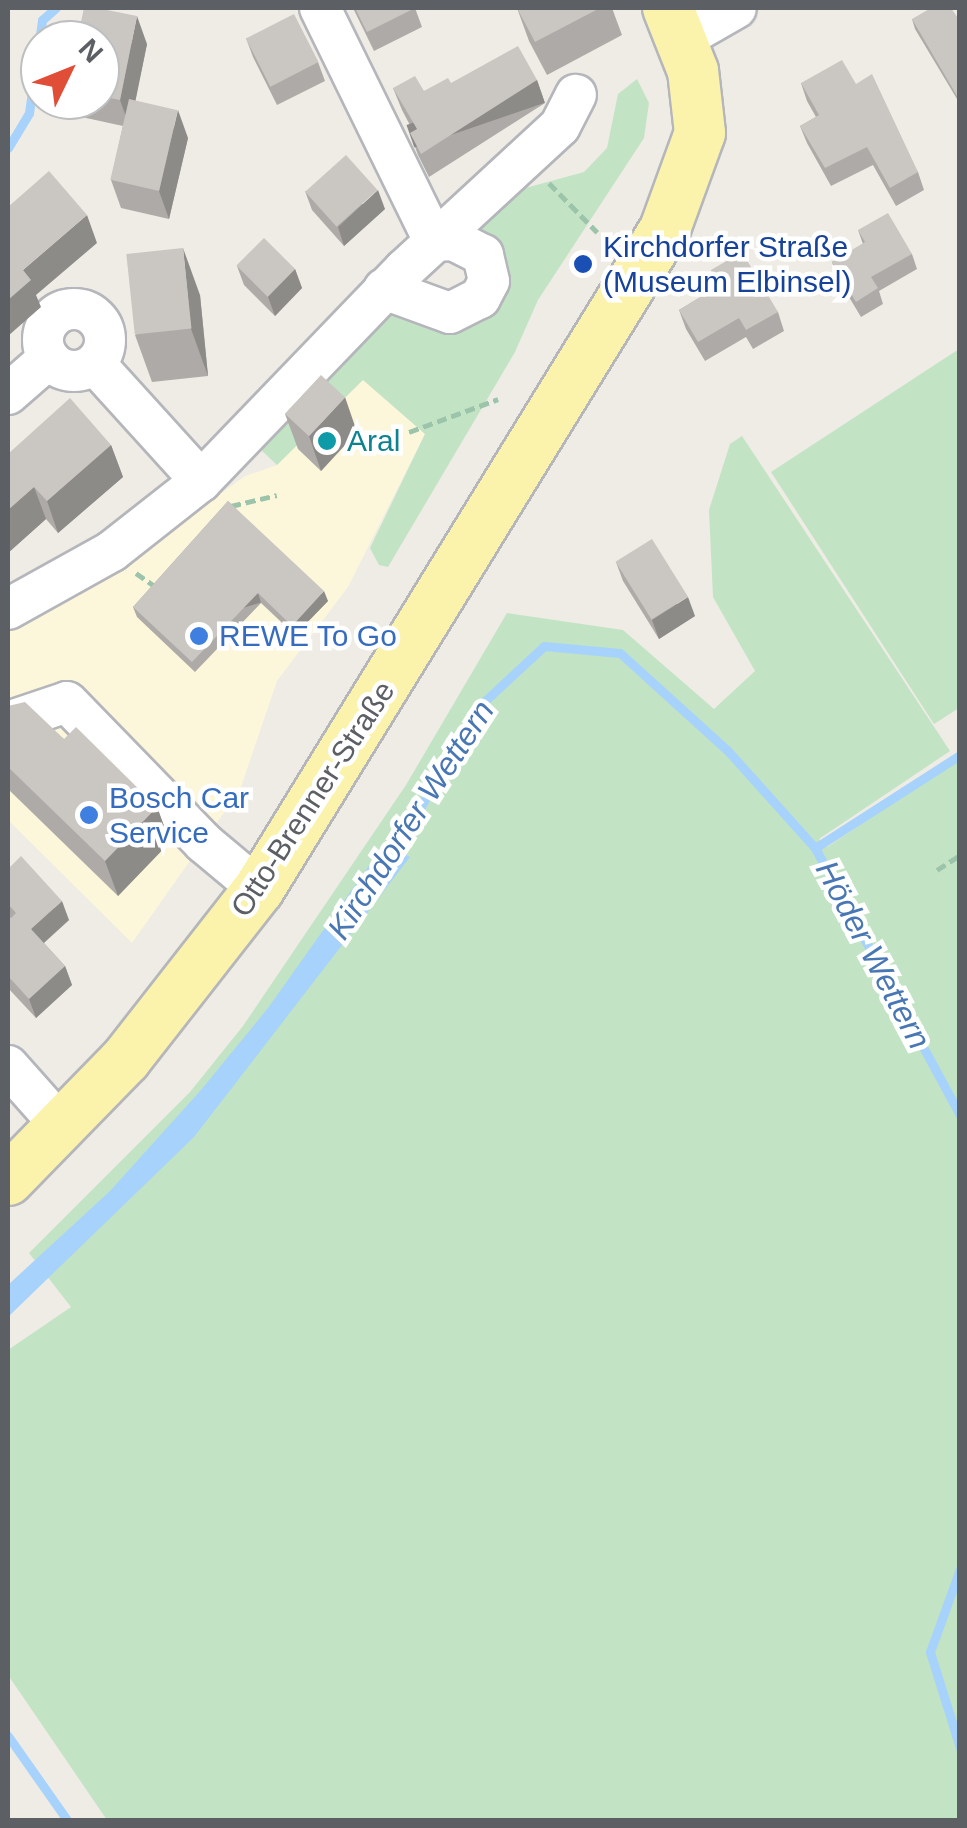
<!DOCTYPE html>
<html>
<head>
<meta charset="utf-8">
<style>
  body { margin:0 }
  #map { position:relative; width:967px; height:1828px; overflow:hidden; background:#eeece4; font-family:Helvetica,sans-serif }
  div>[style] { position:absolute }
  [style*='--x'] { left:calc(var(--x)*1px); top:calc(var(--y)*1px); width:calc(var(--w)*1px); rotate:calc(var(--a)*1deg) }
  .commercial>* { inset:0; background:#fcf6db }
  .green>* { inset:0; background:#c2e4c4 }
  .water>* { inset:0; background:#a7d2fb }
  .stream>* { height:9px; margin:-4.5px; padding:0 4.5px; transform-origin:4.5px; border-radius:4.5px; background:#a7d2fb }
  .path>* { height:5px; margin-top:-2.5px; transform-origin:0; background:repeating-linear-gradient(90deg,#9cc4aa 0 10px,transparent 0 15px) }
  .roads { filter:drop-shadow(2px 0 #b5b6bb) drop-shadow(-2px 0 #b5b6bb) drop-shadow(0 2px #b5b6bb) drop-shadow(0 -2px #b5b6bb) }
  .minor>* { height:40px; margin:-20px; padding:0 20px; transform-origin:20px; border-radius:20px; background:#fff }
  .minor>.ring { margin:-20px; padding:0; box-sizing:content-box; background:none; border:40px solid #fff; border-radius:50% }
  .major>* { height:50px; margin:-25px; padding:0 25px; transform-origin:25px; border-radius:25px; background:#fbf3ac }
  .wall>* { inset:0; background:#aeaaa7 }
  .shaded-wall>* { inset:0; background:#8d8b88; transform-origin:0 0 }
  .building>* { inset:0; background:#cac6c2; transform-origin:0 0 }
  .dots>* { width:28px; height:28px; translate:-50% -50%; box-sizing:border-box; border:5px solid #fff; border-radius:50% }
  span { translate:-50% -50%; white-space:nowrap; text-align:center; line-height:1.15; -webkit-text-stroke:9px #fff; paint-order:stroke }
  .transit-label { font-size:30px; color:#164399 }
  .left { translate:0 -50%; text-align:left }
  .culture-label { font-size:30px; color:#0d838f }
  .shop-label { font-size:30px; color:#366cbe }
  .street-label { font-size:30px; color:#5c5f64 }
  .water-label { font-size:32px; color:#4877b4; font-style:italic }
  .frame { position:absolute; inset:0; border:10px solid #5c5f64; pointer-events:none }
  .north { position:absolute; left:20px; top:20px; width:100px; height:100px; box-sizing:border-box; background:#fff; border:2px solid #bebfc1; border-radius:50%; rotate:47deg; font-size:28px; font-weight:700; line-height:40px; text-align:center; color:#5c5f64 }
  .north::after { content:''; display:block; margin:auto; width:35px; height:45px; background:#e14e38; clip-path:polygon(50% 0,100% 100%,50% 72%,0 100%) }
</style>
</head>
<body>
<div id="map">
  <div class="commercial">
    <div style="clip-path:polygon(363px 379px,425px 434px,348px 587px,277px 681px,240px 790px,132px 943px,8px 820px,8px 624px,118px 568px,245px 476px,277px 465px)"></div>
  </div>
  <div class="green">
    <div style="clip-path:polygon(637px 79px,649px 103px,644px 138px,538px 300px,515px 352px,388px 567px,379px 565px,370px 548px,425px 434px,363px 380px,277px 465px,258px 447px,381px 313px,463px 328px,490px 316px,503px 296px,468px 227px,511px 192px,584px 172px,607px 148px,618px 94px)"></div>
    <div style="clip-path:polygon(959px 349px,959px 708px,934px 724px,771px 472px)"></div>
    <div style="clip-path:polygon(742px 436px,950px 751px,819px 839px,827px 847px,959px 759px,959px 1820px,107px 1820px,8px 1675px,8px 1350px,71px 1307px,29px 1253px,190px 1092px,243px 1026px,406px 785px,507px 613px,623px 630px,714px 709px,755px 671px,713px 597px,709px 510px,730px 444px)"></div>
  </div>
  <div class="water">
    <div style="clip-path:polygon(385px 843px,410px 857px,194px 1137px,8px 1317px,8px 1285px,110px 1191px,201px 1090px,268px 1008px)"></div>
  </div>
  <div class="stream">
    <div style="--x:8;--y:148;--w:41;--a:-59"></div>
    <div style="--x:29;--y:113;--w:94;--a:-82"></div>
    <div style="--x:42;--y:20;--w:18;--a:-41"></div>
    <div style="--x:815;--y:848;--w:172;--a:-32.7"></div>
    <div style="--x:391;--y:860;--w:172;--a:-60.8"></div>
    <div style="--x:475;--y:710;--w:94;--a:-42.8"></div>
    <div style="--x:544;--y:646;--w:76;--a:5.3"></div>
    <div style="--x:620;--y:653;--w:146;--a:42.2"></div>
    <div style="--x:728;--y:751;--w:130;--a:48.1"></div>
    <div style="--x:815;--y:848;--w:304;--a:61.5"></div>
    <div style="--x:960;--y:1569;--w:88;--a:109.9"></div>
    <div style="--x:930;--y:1652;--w:101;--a:72.6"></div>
    <div style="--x:8;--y:1736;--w:103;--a:54.9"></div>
  </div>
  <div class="path">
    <div style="--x:549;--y:183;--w:69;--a:45.6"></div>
    <div style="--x:409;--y:432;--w:95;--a:-20.3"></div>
    <div style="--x:231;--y:506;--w:47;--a:-13.4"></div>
    <div style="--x:136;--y:573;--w:21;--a:35"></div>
    <div style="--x:937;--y:870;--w:27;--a:-33"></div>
  </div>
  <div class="roads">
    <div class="minor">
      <div style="--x:320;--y:8;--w:259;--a:63.9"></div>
      <div style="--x:682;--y:39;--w:62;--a:-29.9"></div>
      <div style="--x:384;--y:289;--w:70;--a:20"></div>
      <div style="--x:450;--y:313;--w:34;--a:-27"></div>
      <div style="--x:480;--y:298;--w:19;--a:-62"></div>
      <div style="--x:489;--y:281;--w:27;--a:-103"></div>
      <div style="--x:483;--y:255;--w:34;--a:-153"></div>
      <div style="--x:453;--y:240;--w:19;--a:177"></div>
      <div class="ring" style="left:43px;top:309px;width:22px;height:22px"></div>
      <div style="--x:95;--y:364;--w:158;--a:47.8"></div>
      <div style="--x:8;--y:394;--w:53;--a:-41.2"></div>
      <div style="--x:8;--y:609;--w:119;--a:-29.1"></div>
      <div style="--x:112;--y:551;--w:113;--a:-38.2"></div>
      <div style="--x:201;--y:481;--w:293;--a:-46.1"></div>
      <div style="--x:404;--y:270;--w:212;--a:-42.7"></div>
      <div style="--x:560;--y:126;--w:35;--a:-63"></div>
      <div style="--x:8;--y:722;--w:62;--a:-18.7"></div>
      <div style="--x:67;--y:702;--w:197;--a:45.8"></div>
      <div style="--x:204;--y:843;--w:72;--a:39.9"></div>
      <div style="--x:8;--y:1066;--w:83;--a:48.4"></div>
    </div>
    <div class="major">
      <div style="--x:8;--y:1180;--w:169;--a:-45.7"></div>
      <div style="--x:126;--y:1059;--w:216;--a:-52"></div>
      <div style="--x:259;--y:889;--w:775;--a:-58.4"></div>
      <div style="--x:665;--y:229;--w:102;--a:-70"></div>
      <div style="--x:700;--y:133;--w:62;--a:-96.4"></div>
      <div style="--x:693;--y:71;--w:68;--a:-111.6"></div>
    </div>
  </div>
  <div class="wall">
    <div style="clip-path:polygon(353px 8px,415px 8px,422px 27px,374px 51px)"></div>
    <div style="clip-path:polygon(517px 8px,612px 8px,622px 35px,547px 75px,529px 41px)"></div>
    <div style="clip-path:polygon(912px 19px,960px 21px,960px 104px,915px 29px)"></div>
    <div style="clip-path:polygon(246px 38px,318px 62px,325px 81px,277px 105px,253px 57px)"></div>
    <div style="clip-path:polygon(100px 40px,147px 44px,135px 101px,188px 138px,169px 219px,121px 208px,111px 180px,123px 126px,77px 116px,71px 100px,100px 100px)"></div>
    <div style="clip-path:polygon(537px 80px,545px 103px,429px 177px,418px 155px,410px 133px,413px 131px,402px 110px,393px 88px,424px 91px,451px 83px)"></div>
    <div style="clip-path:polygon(801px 83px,856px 84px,918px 172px,924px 190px,896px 206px,873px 165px,831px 186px,807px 143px,800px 126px,816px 117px,807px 101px)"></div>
    <div style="clip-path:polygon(305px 191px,385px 209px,344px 246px,312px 210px)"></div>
    <div style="clip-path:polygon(858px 230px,912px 254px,917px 269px,879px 291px,883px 304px,861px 317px,837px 277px,832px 262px,863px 244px)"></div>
    <div style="clip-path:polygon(237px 266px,295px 269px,302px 288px,275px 316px,244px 285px)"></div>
    <div style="clip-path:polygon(711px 270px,778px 312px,784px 331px,753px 349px,746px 337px,705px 361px,686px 329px,679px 310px,717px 287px)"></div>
    <div style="clip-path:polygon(200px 295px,208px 376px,152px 382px,135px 335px)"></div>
    <div style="clip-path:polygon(285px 414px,357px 432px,321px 471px,298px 449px)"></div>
    <div style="clip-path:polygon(111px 445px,123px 477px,58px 533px,46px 519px,8px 553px,8px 454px)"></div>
    <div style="clip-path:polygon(228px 501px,328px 601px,295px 635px,261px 603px,195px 672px,137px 617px,133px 607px)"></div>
    <div style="clip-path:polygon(616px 562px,695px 616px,659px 639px,623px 581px)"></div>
    <div style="clip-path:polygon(8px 706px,64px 739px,157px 807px,170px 842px,118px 896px,8px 789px)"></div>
    <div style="clip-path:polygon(8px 869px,69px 920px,44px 943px,65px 966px,72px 985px,36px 1018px,8px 988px,8px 921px,11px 919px,8px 915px)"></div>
  </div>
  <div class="shaded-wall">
    <div style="clip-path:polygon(137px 16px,147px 44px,130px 128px,120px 100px)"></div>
    <div style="left:537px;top:80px;width:24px;height:138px;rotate:71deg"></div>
    <div style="clip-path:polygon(178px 110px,188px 138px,169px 219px,159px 191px)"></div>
    <div style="clip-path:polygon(378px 190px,385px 209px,344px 246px,338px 227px)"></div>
    <div style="clip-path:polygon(87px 215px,97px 243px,36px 295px,41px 307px,8px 336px,8px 300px,23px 270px)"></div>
    <div style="clip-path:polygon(183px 248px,200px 295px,208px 376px,191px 329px)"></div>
    <div style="clip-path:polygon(295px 269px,302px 288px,275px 316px,268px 297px)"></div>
    <div style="clip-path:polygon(345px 397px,357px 432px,321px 471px,309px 436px)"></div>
    <div style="clip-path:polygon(111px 445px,123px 477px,58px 533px,47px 501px)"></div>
    <div style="clip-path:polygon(34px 487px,46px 519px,8px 553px,8px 510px)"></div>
    <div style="clip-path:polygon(324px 591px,328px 601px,295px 635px,292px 626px)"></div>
    <div style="left:258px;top:593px;width:10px;height:95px;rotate:73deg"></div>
    <div style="clip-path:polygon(688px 597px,695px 616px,659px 639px,652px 620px)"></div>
    <div style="clip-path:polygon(157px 807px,170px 842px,118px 896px,105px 861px)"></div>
    <div style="clip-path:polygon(62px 901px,69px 920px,38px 948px,31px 929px)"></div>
    <div style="clip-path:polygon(65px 966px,72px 985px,36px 1018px,29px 999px)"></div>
  </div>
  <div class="building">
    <div style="clip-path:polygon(84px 8px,97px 8px,137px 16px,120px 100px,100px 96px,100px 40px,77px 40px)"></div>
    <div style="clip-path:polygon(355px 8px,415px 8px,367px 32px)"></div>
    <div style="clip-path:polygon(517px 8px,600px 8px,535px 42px)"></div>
    <div style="clip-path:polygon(931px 8px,951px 8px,960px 21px,960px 95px,957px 96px,912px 19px)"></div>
    <div style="left:294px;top:14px;width:54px;height:54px;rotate:63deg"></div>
    <div style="clip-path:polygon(518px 46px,537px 80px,421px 154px,410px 133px,417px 129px,393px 88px,415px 76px,424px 91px,448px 78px,451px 83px)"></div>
    <div style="clip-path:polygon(842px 60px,856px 84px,872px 74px,918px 172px,890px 188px,867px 147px,825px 168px,800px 126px,819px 115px,801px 83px)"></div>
    <div style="left:129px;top:99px;width:50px;height:83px;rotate:13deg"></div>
    <div style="left:346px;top:155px;width:47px;height:55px;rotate:48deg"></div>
    <div style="clip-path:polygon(49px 171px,87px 215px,23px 270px,31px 280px,8px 300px,8px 207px)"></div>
    <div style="clip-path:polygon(888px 213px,912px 254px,871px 277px,878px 288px,856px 302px,832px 262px,865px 242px,858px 230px)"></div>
    <div style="left:264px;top:238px;width:44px;height:39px;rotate:45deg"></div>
    <div style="left:183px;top:248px;width:81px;height:57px;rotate:84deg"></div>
    <div style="clip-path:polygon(742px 252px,778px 312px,746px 330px,739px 318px,698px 342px,679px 310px,720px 285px,711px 270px)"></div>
    <div style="left:321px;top:375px;width:33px;height:53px;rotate:43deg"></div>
    <div style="clip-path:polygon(70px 398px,111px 445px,47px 501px,34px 487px,8px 510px,8px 454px)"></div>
    <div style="clip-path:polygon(228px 501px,324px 591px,292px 626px,258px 593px,192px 662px,133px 607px)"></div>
    <div style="left:652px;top:539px;width:68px;height:43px;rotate:58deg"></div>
    <div style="clip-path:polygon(25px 702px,64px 739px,76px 727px,157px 807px,105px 861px,8px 767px,8px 706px)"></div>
    <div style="clip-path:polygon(21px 856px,62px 901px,31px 929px,65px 966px,29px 999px,8px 976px,8px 921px,16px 913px,8px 904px,8px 869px)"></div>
  </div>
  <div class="dots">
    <div style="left:583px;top:264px;background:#1a4fb4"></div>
    <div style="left:327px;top:441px;background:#0f9aa8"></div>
    <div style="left:199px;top:636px;background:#3f7fe0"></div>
    <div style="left:89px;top:815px;background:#3f7fe0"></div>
  </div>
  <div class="transit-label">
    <span class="left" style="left:603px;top:264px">Kirchdorfer Straße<br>(Museum Elbinsel)</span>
  </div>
  <div class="culture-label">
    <span class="left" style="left:347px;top:441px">Aral</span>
  </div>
  <div class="shop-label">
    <span class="left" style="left:219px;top:636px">REWE To Go</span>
    <span class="left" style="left:109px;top:815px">Bosch Car<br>Service</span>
  </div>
  <div class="street-label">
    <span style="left:313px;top:799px;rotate:-57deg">Otto-Brenner-Straße</span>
  </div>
  <div class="water-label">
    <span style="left:411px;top:820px;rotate:-57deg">Kirchdorfer Wettern</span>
    <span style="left:873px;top:955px;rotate:62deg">Höder Wettern</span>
  </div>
  <div class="frame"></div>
  <div class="north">N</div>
</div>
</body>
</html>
